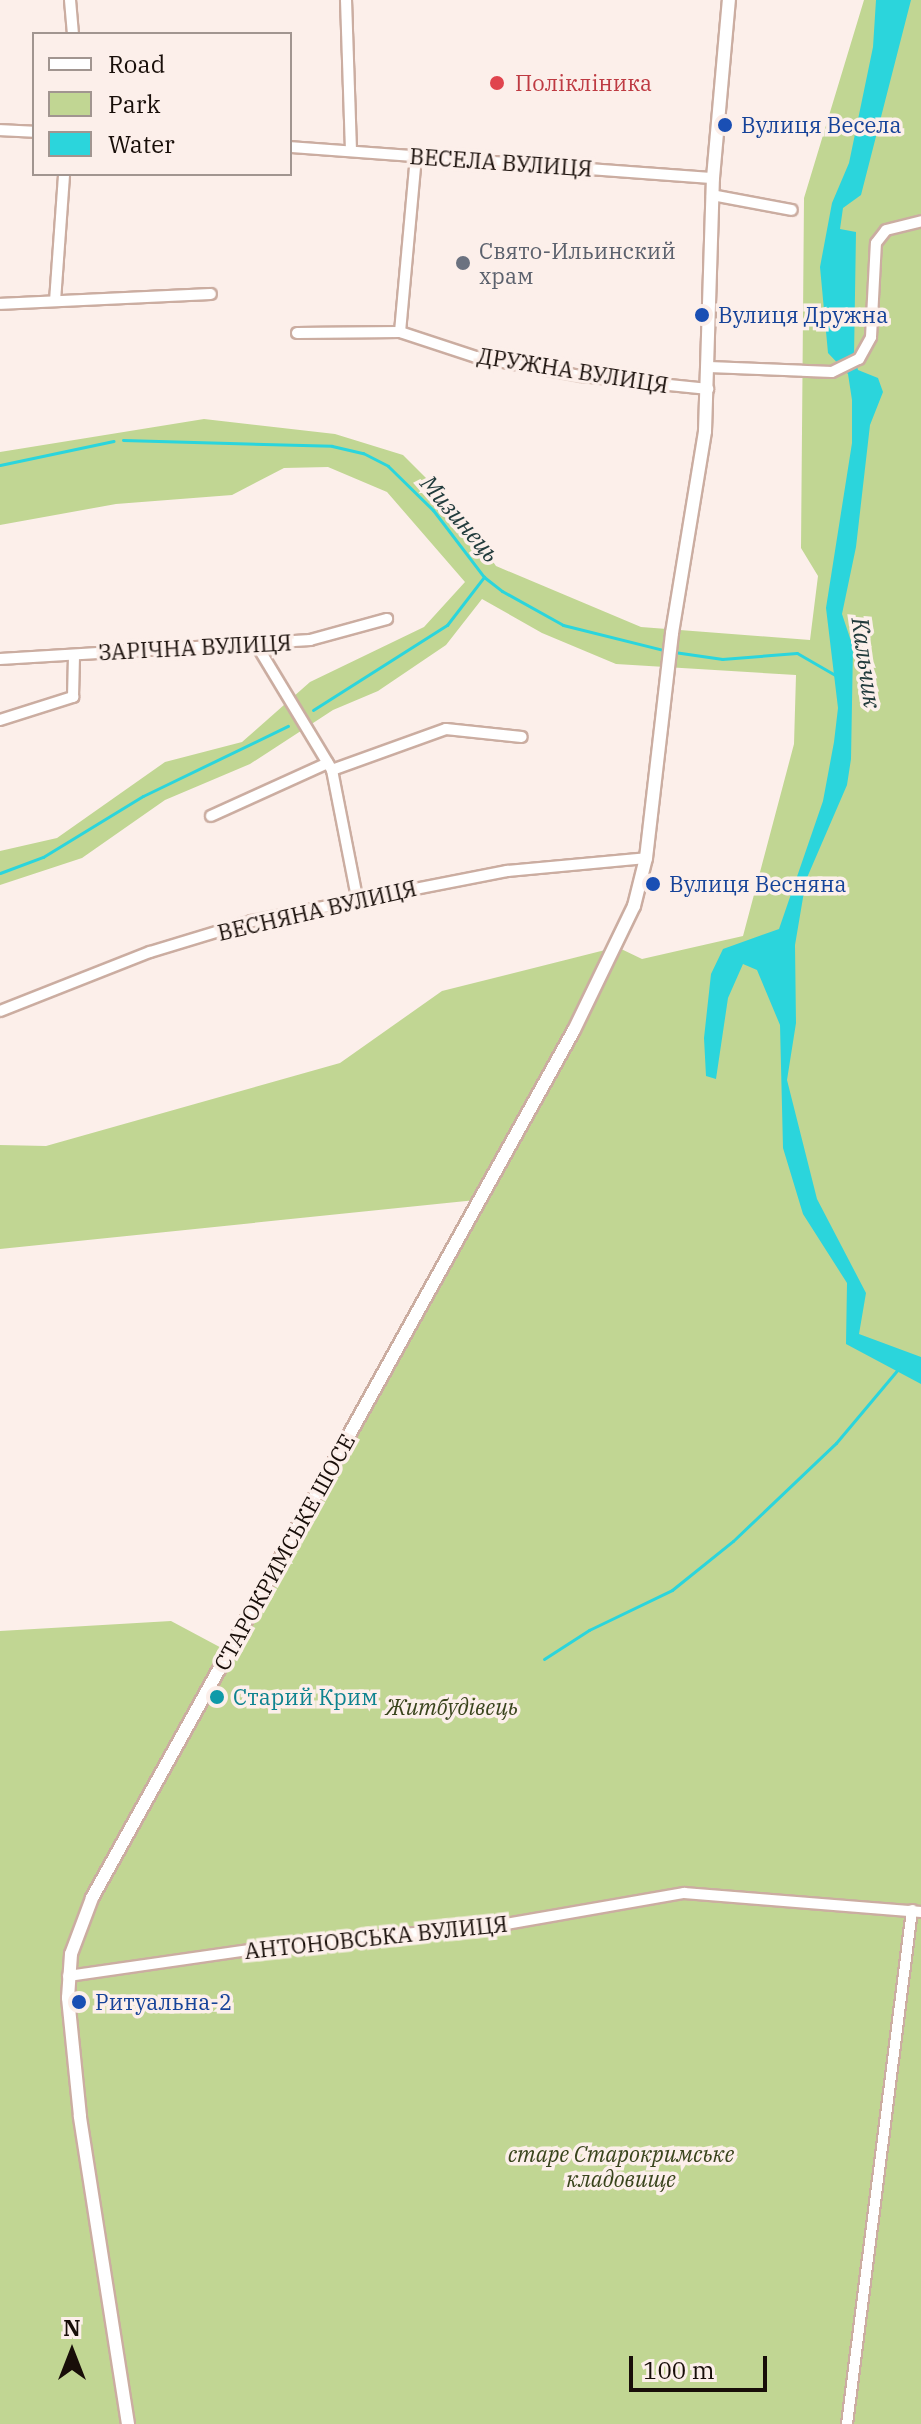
<!DOCTYPE html>
<html>
<head>
<meta charset="utf-8">
<style>
  body { margin:0 }
  #map { position:relative; width:921px; height:2424px; overflow:hidden; background:#fcefea; font-family:"IBM Plex Serif",serif }
  div>[style] { position:absolute }
  [style*='--x'] { left:calc(var(--x)*1px); top:calc(var(--y)*1px); width:calc(var(--w)*1px); rotate:calc(var(--a)*1deg) }
  .green>* { inset:0; background:#c1d693 }
  .water>* { inset:0; background:#2bd5dc }
  .stream>* { height:3px; margin:-1.5px; padding:0 1.5px; transform-origin:1.5px; border-radius:1.5px; background:#2bd5dc }
  .roads { filter:drop-shadow(2px 0 #cbada1) drop-shadow(-2px 0 #cbada1) drop-shadow(0 2px #cbada1) drop-shadow(0 -2px #cbada1) }
  .minor>* { height:10px; margin:-5px; padding:0 5px; transform-origin:5px; border-radius:5px; background:#fff }
  .tertiary>* { height:12px; margin:-6px; padding:0 6px; transform-origin:6px; border-radius:6px; background:#fff }
  .dots>* { width:22px; height:22px; translate:-50% -50%; box-sizing:border-box; border:4px solid #fcefea; border-radius:50% }
  span { translate:-50% -50%; white-space:nowrap; text-align:center; line-height:1.15; -webkit-text-stroke:7px #fcefea; paint-order:stroke }
  .health-label { font-size:22px; color:#be3a42 }
  .left { translate:0 -50%; text-align:left }
  .transit-label { font-size:22px; color:#164399 }
  .street-label { font-size:22px; color:#180e09 }
  .worship-label { font-size:22px; color:#5b616d }
  .culture-label { font-size:22px; color:#0d838f }
  .park-label { font-size:22px; color:#39441c; font-style:italic }
  .water-label { font-size:24px; color:#213b3c; font-style:italic }
  .legend { position:absolute; left:32px; top:32px; width:260px; height:144px; box-sizing:border-box; background:#fcefea; border:2px solid #a19590; margin:0; padding:10px 14px; list-style:none; font-size:24px; color:#180e09 }
  .legend li { display:flex; align-items:center; gap:16px; height:40px }
  .legend b { width:40px; border:2px solid #a19590 }
  .north { position:absolute; left:32px; top:2312px; width:80px; height:80px; -webkit-text-stroke:6px #fcefea; paint-order:stroke; rotate:0deg; font-size:22px; font-weight:700; line-height:32px; text-align:center; color:#180e09 }
  .north::after { content:''; display:block; margin:auto; width:28px; height:36px; background:#180e09; clip-path:polygon(50% 0,100% 100%,50% 72%,0 100%) }
  .scale { position:absolute; left:629px; top:2356px; width:138px; height:36px; box-sizing:border-box; border:4px solid #180e09; border-top:0; padding-left:10px; font-size:24px; line-height:28px; white-space:nowrap; color:#180e09; -webkit-text-stroke:6px #fcefea; paint-order:stroke }
</style>
</head>
<body>
<div id="map">
  <div class="green">
    <div style="clip-path:polygon(864px 0,921px 0,921px 2424px,0 2424px,0 1631px,171px 1621px,229px 1652px,476px 1200px,0 1249px,0 1145px,46px 1146px,340px 1063px,442px 991px,617px 947px,642px 959px,743px 936px,794px 744px,796px 675px,616px 664px,542px 633px,482px 599px,446px 645px,378px 691px,333px 710px,250px 764px,165px 800px,82px 858px,0 885px,0 851px,57px 838px,165px 762px,242px 742px,310px 682px,424px 627px,465px 582px,387px 492px,328px 467px,284px 468px,232px 495px,116px 504px,0 525px,0 452px,204px 419px,335px 434px,403px 455px,455px 507px,496px 566px,641px 627px,810px 640px,818px 576px,801px 548px,804px 198px)"></div>
  </div>
  <div class="water">
    <div style="clip-path:polygon(876px 0,911px 0,861px 195px,843px 208px,840px 229px,856px 232px,854px 357px,858px 370px,878px 378px,883px 392px,870px 425px,856px 547px,842px 614px,853px 647px,851px 759px,847px 785px,806px 880px,795px 945px,796px 1023px,787px 1080px,817px 1199px,866px 1293px,859px 1334px,921px 1357px,921px 1384px,846px 1344px,847px 1283px,803px 1214px,783px 1148px,780px 1025px,757px 970px,743px 964px,728px 998px,716px 1079px,706px 1076px,704px 1038px,711px 974px,723px 949px,779px 929px,823px 801px,834px 742px,838px 708px,826px 608px,852px 443px,852px 400px,848px 374px,828px 353px,820px 267px,832px 203px,849px 163px,873px 47px)"></div>
  </div>
  <div class="stream">
    <div style="--x:123;--y:440;--w:209;--a:1.6"></div>
    <div style="--x:332;--y:446;--w:32;--a:13"></div>
    <div style="--x:363;--y:453;--w:28;--a:27"></div>
    <div style="--x:388;--y:466;--w:63;--a:44.4"></div>
    <div style="--x:433;--y:510;--w:84;--a:52.7"></div>
    <div style="--x:484;--y:577;--w:23;--a:38"></div>
    <div style="--x:502;--y:591;--w:70;--a:29.1"></div>
    <div style="--x:563;--y:625;--w:107;--a:14"></div>
    <div style="--x:0;--y:465;--w:116;--a:-11.9"></div>
    <div style="--x:674;--y:652;--w:49;--a:8.3"></div>
    <div style="--x:722;--y:659;--w:75;--a:-4.6"></div>
    <div style="--x:797;--y:653;--w:44;--a:30.1"></div>
    <div style="--x:313;--y:710;--w:159;--a:-32.4"></div>
    <div style="--x:447;--y:625;--w:61;--a:-52.4"></div>
    <div style="--x:0;--y:873;--w:46;--a:-20.4"></div>
    <div style="--x:43;--y:857;--w:117;--a:-31.4"></div>
    <div style="--x:143;--y:796;--w:161;--a:-25.8"></div>
    <div style="--x:544;--y:1659;--w:54;--a:-32.8"></div>
    <div style="--x:589;--y:1630;--w:92;--a:-25.7"></div>
    <div style="--x:672;--y:1590;--w:78;--a:-38.8"></div>
    <div style="--x:733;--y:1541;--w:142;--a:-43.6"></div>
    <div style="--x:836;--y:1443;--w:98;--a:-50"></div>
  </div>
  <div class="roads">
    <div class="minor">
      <div style="--x:70;--y:0;--w:34;--a:85"></div>
      <div style="--x:346;--y:0;--w:150;--a:88.1"></div>
      <div style="--x:0;--y:130;--w:34;--a:3"></div>
      <div style="--x:290;--y:147;--w:424;--a:4.2"></div>
      <div style="--x:712;--y:195;--w:81;--a:10.6"></div>
      <div style="--x:55;--y:301;--w:127;--a:-85.9"></div>
      <div style="--x:0;--y:304;--w:211;--a:-2.7"></div>
      <div style="--x:400;--y:332;--w:178;--a:-84.8"></div>
      <div style="--x:297;--y:333;--w:103;--a:-0.6"></div>
      <div style="--x:400;--y:332;--w:80;--a:18.2"></div>
      <div style="--x:476;--y:357;--w:107;--a:10.3"></div>
      <div style="--x:581;--y:376;--w:128;--a:5.8"></div>
      <div style="--x:709;--y:367;--w:123;--a:2.3"></div>
      <div style="--x:832;--y:372;--w:30;--a:-26"></div>
      <div style="--x:859;--y:359;--w:25;--a:-61"></div>
      <div style="--x:871;--y:337;--w:94;--a:-87"></div>
      <div style="--x:876;--y:243;--w:16;--a:-52"></div>
      <div style="--x:886;--y:230;--w:36;--a:-14"></div>
      <div style="--x:256;--y:644;--w:147;--a:58.9"></div>
      <div style="--x:332;--y:770;--w:129;--a:78.9"></div>
      <div style="--x:0;--y:659;--w:311;--a:-3.5"></div>
      <div style="--x:310;--y:640;--w:80;--a:-15.3"></div>
      <div style="--x:0;--y:720;--w:77;--a:-17.5"></div>
      <div style="--x:73;--y:697;--w:42;--a:-88.6"></div>
      <div style="--x:332;--y:770;--w:121;--a:-19.8"></div>
      <div style="--x:446;--y:729;--w:76;--a:6"></div>
      <div style="--x:211;--y:816;--w:128;--a:-24.4"></div>
      <div style="--x:0;--y:1011;--w:161;--a:-21.5"></div>
      <div style="--x:150;--y:952;--w:107;--a:-16.9"></div>
      <div style="--x:252;--y:921;--w:260;--a:-11.1"></div>
      <div style="--x:507;--y:871;--w:140;--a:-5.3"></div>
      <div style="--x:68;--y:1976;--w:203;--a:-8.2"></div>
      <div style="--x:269;--y:1947;--w:238;--a:-5.5"></div>
      <div style="--x:506;--y:1924;--w:181;--a:-9.9"></div>
      <div style="--x:684;--y:1893;--w:238;--a:4.6"></div>
      <div style="--x:847;--y:2424;--w:518;--a:-82.79"></div>
    </div>
    <div class="tertiary">
      <div style="--x:128;--y:2424;--w:312;--a:-98.9"></div>
      <div style="--x:80;--y:2116;--w:119;--a:-95.8"></div>
      <div style="--x:68;--y:1998;--w:44;--a:-86.1"></div>
      <div style="--x:71;--y:1954;--w:60;--a:-69.4"></div>
      <div style="--x:92;--y:1898;--w:993;--a:-60.96"></div>
      <div style="--x:574;--y:1030;--w:138;--a:-64.2"></div>
      <div style="--x:634;--y:906;--w:49;--a:-76"></div>
      <div style="--x:646;--y:858;--w:226;--a:-83.4"></div>
      <div style="--x:672;--y:633;--w:205;--a:-80.7"></div>
      <div style="--x:705;--y:431;--w:253;--a:-88.2"></div>
      <div style="--x:713;--y:178;--w:179;--a:-84.9"></div>
    </div>
  </div>
  <div class="dots">
    <div style="left:497px;top:83px;background:#e0444e"></div>
    <div style="left:725px;top:125px;background:#1a4fb4"></div>
    <div style="left:463px;top:263px;background:#6b7280"></div>
    <div style="left:702px;top:315px;background:#1a4fb4"></div>
    <div style="left:653px;top:884px;background:#1a4fb4"></div>
    <div style="left:217px;top:1697px;background:#0f9aa8"></div>
    <div style="left:79px;top:2002px;background:#1a4fb4"></div>
  </div>
  <div class="health-label">
    <span class="left" style="left:515px;top:83px">Полікліника</span>
  </div>
  <div class="transit-label">
    <span class="left" style="left:741px;top:125px">Вулиця Весела</span>
    <span class="left" style="left:718px;top:315px">Вулиця Дружна</span>
    <span class="left" style="left:669px;top:884px">Вулиця Весняна</span>
    <span class="left" style="left:95px;top:2002px">Ритуальна-2</span>
  </div>
  <div class="street-label">
    <span style="left:501px;top:162px;rotate:4deg">ВЕСЕЛА ВУЛИЦЯ</span>
    <span style="left:573px;top:370px;rotate:9deg">ДРУЖНА ВУЛИЦЯ</span>
    <span style="left:195px;top:647px;rotate:-3deg">ЗАРІЧНА ВУЛИЦЯ</span>
    <span style="left:317px;top:910px;rotate:-13deg">ВЕСНЯНА ВУЛИЦЯ</span>
    <span style="left:284px;top:1552px;rotate:-61deg">СТАРОКРИМСЬКЕ ШОСЕ</span>
    <span style="left:376px;top:1937px;rotate:-6deg">АНТОНОВСЬКА ВУЛИЦЯ</span>
  </div>
  <div class="worship-label">
    <span class="left" style="left:479px;top:263px">Свято-Ильинский<br>храм</span>
  </div>
  <div class="culture-label">
    <span class="left" style="left:233px;top:1697px">Старий Крим</span>
  </div>
  <div class="park-label">
    <span style="left:452px;top:1707px">Житбудівець</span>
    <span style="left:621px;top:2166px">старе Старокримське<br>кладовище</span>
  </div>
  <div class="water-label">
    <span style="left:460px;top:519px;rotate:49deg">Мизинець</span>
    <span style="left:866px;top:663px;rotate:82deg">Кальчик</span>
  </div>
  <ul class="legend">
  <li><b style="height:10px;background:#fff"></b>Road</li>
  <li><b style="height:22px;background:#c1d693"></b>Park</li>
  <li><b style="height:22px;background:#2bd5dc"></b>Water</li>
  </ul>
  <div class="north">N</div>
  <div class="scale">100 m</div>
</div>
</body>
</html>
